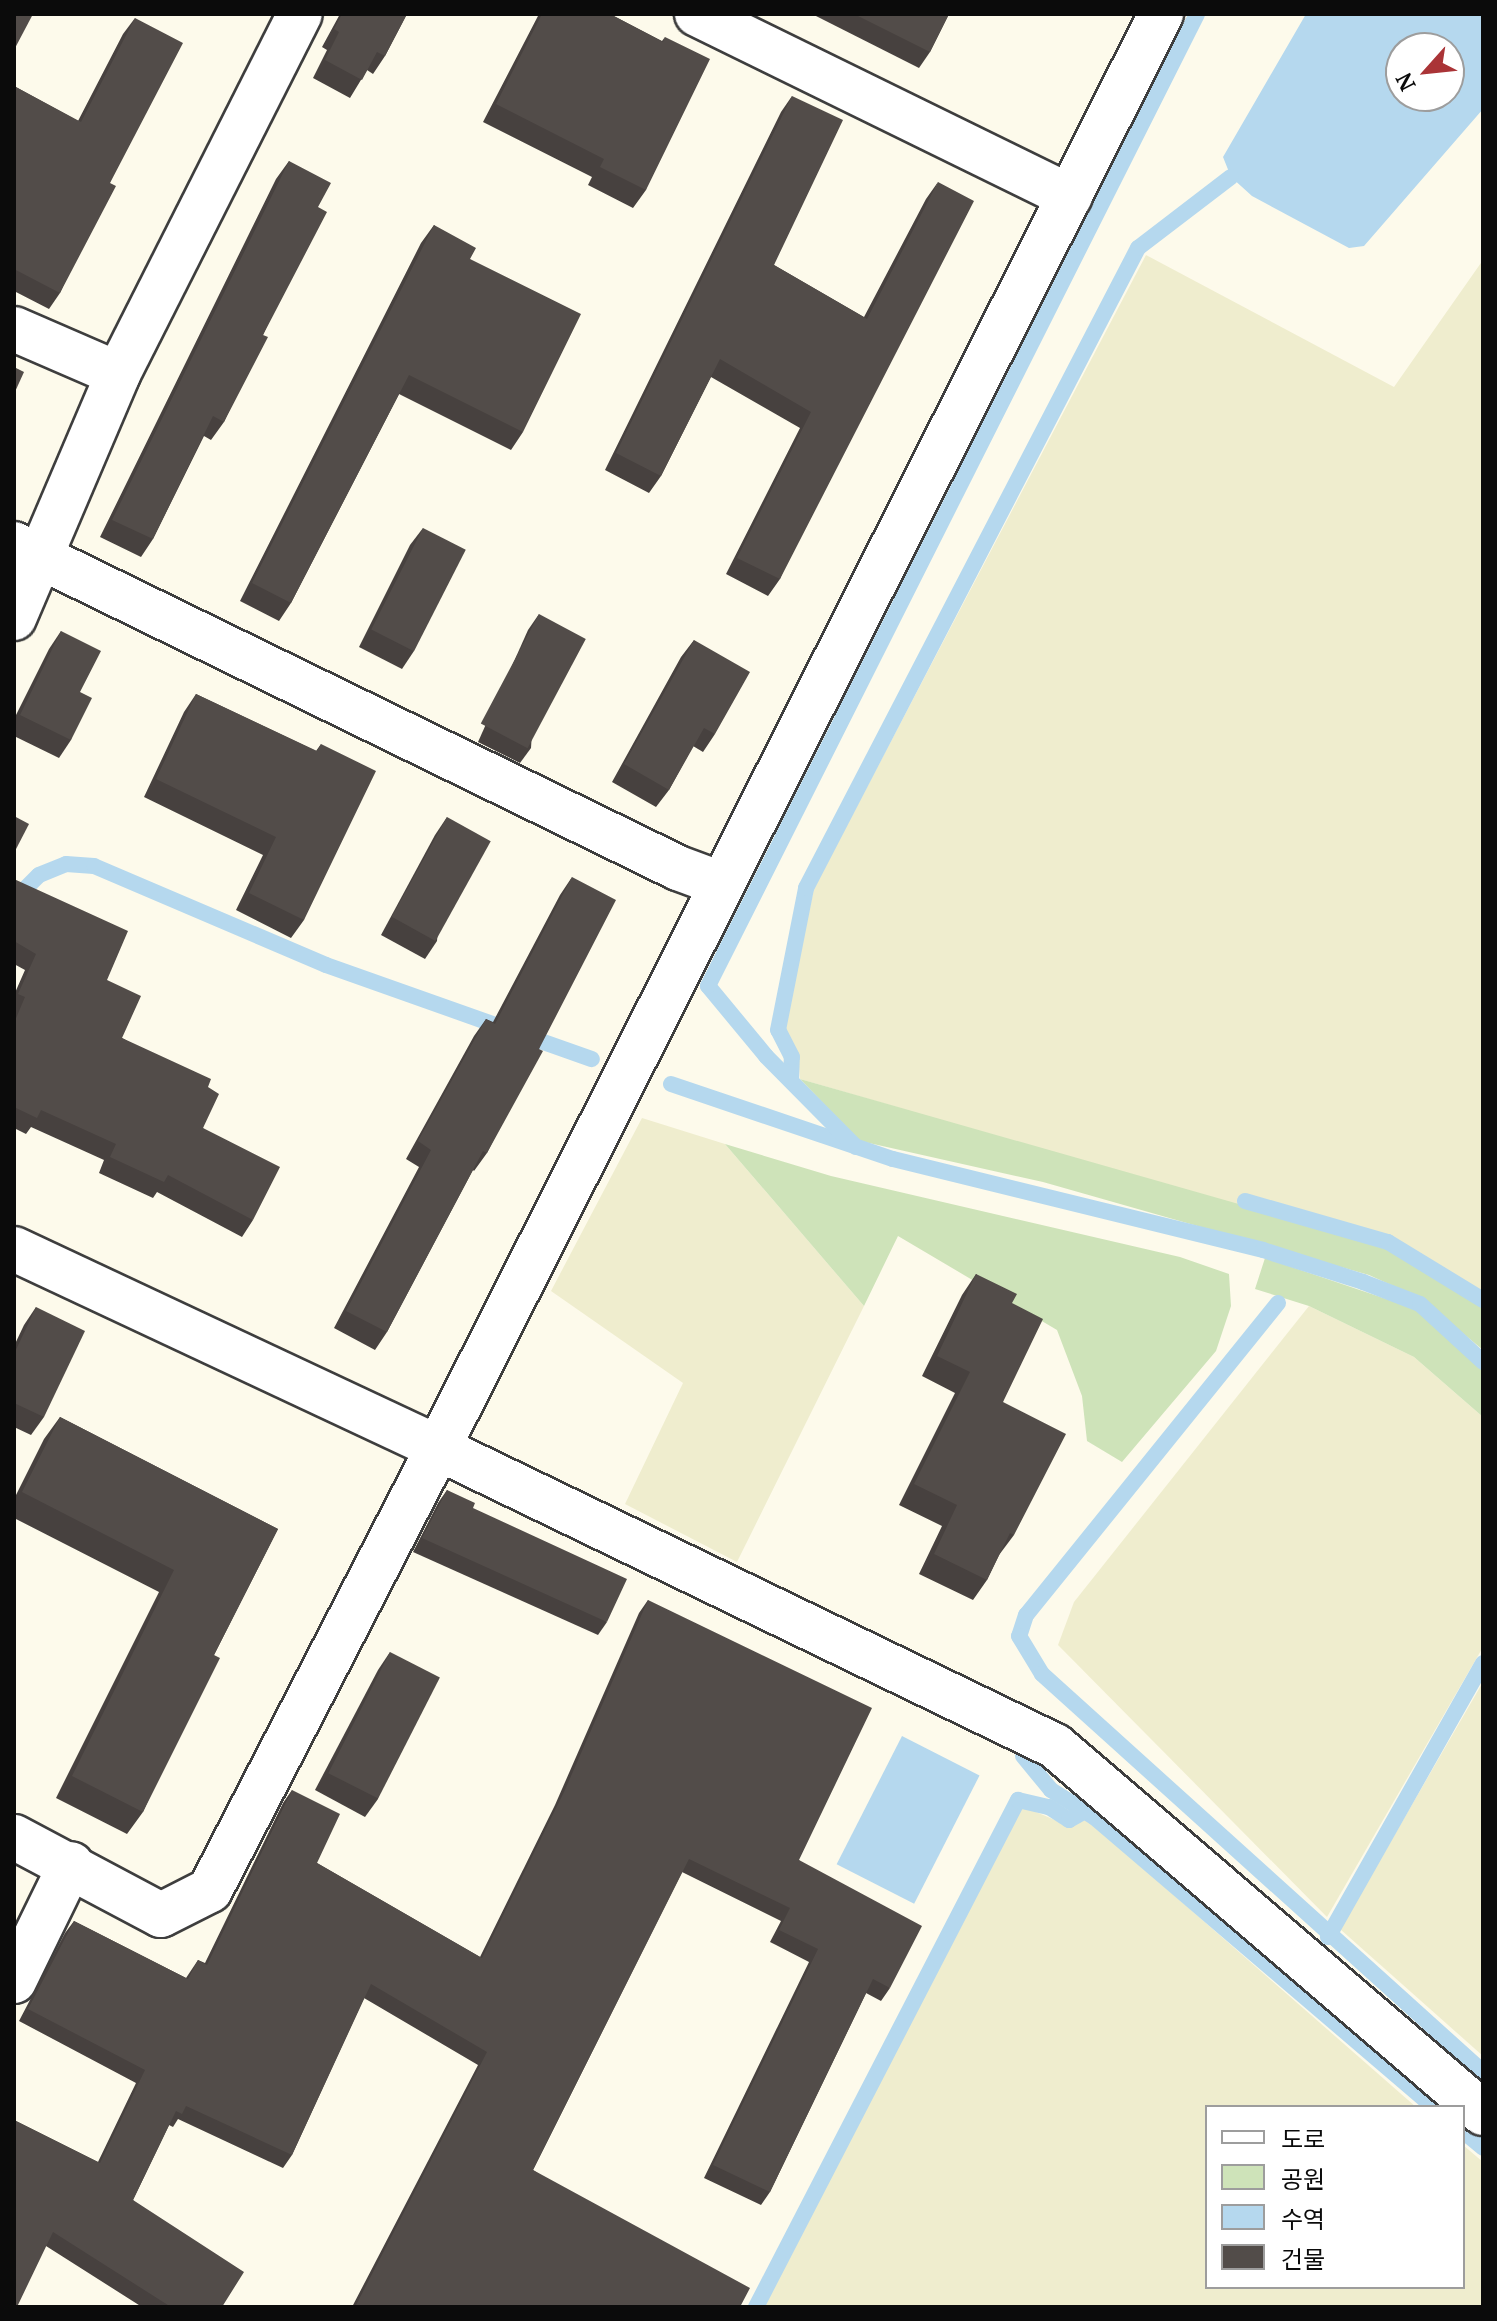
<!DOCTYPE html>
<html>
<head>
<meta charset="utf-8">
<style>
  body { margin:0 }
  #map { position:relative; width:1497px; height:2321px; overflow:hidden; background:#fdfaeb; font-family:"PT Serif","Noto Sans KR",serif }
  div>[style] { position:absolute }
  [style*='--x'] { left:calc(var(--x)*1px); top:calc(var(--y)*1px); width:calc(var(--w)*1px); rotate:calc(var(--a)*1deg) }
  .farmland>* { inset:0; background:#efedce }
  .green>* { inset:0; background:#cee3b9 }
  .water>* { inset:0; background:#b5d8ee; transform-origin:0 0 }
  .stream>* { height:16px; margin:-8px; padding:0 8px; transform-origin:8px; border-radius:8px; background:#b5d8ee }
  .roads { filter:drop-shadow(2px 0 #3e3e3e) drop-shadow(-2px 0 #3e3e3e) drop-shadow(0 2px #3e3e3e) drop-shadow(0 -2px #3e3e3e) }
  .street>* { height:44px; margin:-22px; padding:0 22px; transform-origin:22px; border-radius:22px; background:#fff }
  .wall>* { inset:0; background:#47413f }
  .building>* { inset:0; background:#524c49; transform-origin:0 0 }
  span { translate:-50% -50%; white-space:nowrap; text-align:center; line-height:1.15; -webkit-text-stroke:8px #fff; paint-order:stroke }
  .frame { position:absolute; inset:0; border:16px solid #0b0b0b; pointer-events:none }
  .legend { position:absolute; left:1205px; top:2105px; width:260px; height:184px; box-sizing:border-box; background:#fff; border:2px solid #9d9d9d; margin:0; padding:10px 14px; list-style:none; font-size:24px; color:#0b0b0b }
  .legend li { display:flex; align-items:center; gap:16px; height:40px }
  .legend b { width:40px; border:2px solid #9d9d9d }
  .north { position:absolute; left:1385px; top:32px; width:80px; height:80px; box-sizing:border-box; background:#fff; border:2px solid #9d9d9d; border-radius:50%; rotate:243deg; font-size:22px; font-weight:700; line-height:32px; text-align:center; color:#0b0b0b }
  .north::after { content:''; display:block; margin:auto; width:28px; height:36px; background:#aa3437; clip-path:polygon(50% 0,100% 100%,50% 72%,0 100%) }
</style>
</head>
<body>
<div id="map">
  <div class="farmland">
    <div style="clip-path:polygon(1146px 255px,1394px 387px,1483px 260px,1483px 1294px,1389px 1237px,1243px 1195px,1238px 1207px,800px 1079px,798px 1056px,784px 1028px,814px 888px)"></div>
    <div style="clip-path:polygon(642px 1118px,725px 1144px,864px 1306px,737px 1562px,625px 1504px,683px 1383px,551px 1291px)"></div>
    <div style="clip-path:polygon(1309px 1306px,1414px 1357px,1483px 1417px,1483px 1647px,1327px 1917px,1058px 1645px,1074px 1602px)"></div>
    <div style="clip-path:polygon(1483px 1682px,1483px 2056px,1340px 1929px)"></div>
    <div style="clip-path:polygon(1022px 1806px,1069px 1826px,1086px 1820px,1094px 1825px,1416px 2107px,1207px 2107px,1207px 2287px,1463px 2287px,1463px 2145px,1483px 2162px,1483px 2307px,764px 2307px)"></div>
  </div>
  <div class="green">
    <div style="clip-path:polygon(800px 1079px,1386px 1246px,1483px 1307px,1483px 1350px,1422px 1299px,1369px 1275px,1043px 1182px,860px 1141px)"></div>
    <div style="clip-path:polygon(725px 1144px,831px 1176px,1180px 1257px,1229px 1274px,1231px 1306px,1216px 1351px,1122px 1462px,1087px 1441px,1082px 1396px,1057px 1330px,898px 1236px,864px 1306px)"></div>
    <div style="clip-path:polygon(1265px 1258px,1416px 1309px,1483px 1370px,1483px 1417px,1414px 1357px,1309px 1306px,1255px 1289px)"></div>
  </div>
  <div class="water">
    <div style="clip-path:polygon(evenodd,1306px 14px,1483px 14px,1483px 109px,1364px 246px,1349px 248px,1252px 196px,1231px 177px,1223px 157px,1306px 14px,1401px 48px,1449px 48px,1449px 96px,1401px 96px,1401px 48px)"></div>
    <div style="left:902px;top:1736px;width:87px;height:144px;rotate:27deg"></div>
  </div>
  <div class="stream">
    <div style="--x:14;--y:900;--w:35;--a:-45"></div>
    <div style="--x:39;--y:875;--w:29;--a:-22"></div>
    <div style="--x:66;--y:864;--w:28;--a:4"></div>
    <div style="--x:94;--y:866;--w:252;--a:23.1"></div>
    <div style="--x:326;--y:965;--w:282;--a:19.5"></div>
    <div style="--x:791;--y:1081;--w:24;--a:-88"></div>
    <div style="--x:792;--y:1057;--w:30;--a:-117"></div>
    <div style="--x:778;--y:1030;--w:145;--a:-78.8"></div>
    <div style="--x:806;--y:888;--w:721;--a:-62.58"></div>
    <div style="--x:1138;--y:248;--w:117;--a:-37.4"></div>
    <div style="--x:671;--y:1084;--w:234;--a:18.7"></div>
    <div style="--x:893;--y:1159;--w:381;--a:13.8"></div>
    <div style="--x:1263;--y:1250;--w:105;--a:17.7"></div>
    <div style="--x:1363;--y:1282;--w:61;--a:21.1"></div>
    <div style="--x:1420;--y:1304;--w:86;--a:42.6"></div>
    <div style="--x:856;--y:1147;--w:128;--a:-134.7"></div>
    <div style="--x:766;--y:1056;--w:91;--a:-129.6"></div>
    <div style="--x:708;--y:986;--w:1088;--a:-63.29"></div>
    <div style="--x:1245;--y:1201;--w:149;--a:16"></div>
    <div style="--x:1388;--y:1242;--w:111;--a:31.4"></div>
    <div style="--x:1278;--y:1303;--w:401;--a:128.9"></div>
    <div style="--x:1026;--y:1615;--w:22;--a:108"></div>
    <div style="--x:1019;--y:1636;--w:44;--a:58.8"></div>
    <div style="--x:1042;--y:1674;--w:594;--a:42.07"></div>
    <div style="--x:1023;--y:1756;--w:44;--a:50.5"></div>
    <div style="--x:1051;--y:1790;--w:51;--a:32.1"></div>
    <div style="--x:1094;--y:1817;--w:447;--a:40.5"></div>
    <div style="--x:1328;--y:1937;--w:315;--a:-60.5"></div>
    <div style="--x:1463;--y:2131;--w:26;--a:40"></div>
    <div style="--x:756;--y:2307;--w:571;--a:-62.67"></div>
    <div style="--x:1018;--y:1800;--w:32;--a:13"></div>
    <div style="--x:1049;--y:1807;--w:24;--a:33"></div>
    <div style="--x:1069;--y:1820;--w:18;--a:-29"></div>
  </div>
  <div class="roads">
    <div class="street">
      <div style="--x:697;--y:14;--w:415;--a:26.1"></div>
      <div style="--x:14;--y:329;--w:113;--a:23.4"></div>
      <div style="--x:14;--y:544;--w:739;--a:26.01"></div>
      <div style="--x:678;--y:868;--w:46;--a:20.4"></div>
      <div style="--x:14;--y:618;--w:265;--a:-66.9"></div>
      <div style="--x:118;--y:374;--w:403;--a:-63.2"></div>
      <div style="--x:14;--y:1249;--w:468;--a:25.1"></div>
      <div style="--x:438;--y:1448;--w:1606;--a:-63.24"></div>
      <div style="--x:14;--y:1837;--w:166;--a:28"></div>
      <div style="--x:161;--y:1915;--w:55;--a:-27"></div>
      <div style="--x:210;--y:1890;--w:497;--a:-62.7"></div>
      <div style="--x:438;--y:1448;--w:685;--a:25.78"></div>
      <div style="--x:1055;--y:1746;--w:564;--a:40.61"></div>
      <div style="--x:14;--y:1981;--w:130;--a:-64"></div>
    </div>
  </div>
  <div class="wall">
    <div style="clip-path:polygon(340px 14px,407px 14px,385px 56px,373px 74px,367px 70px,350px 98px,313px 78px,327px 50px,322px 47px)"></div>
    <div style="clip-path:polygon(539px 14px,610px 14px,662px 41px,665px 37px,646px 190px,633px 208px,588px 185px,592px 177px,483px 122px)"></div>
    <div style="clip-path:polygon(812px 14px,949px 14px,930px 52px,919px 68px)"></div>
    <div style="clip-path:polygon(135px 18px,110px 183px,60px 293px,49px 309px,14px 291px,14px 86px,78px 121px,123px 34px)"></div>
    <div style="clip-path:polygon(792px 96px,774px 265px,864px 317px,926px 199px,938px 182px,780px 579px,768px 596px,726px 574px,800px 428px,711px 377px,661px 476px,649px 493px,605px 470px,781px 112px)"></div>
    <div style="clip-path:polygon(289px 161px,318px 207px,263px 335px,224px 422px,211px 440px,204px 436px,153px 539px,141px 557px,100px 537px,276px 179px)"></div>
    <div style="clip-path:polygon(434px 225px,470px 259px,523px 432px,511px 450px,399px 394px,291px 603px,279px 621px,240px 601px,421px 243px)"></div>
    <div style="clip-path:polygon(423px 528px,414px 651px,402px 669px,359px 647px,410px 545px)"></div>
    <div style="clip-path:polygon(539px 614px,531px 748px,520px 763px,478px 742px,528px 630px)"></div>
    <div style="clip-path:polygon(61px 631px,80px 692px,71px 740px,59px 758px,14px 736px,14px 719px,49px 649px)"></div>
    <div style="clip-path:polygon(694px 640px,715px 734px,703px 752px,693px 746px,669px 790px,656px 807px,612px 782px,681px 657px)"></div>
    <div style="clip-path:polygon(196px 694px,316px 751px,321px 744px,304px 920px,291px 938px,236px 910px,263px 855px,144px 797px,184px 712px)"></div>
    <div style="clip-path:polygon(447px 817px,437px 941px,425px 959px,381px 935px,435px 835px)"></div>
    <div style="clip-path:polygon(572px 877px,539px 1049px,487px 1153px,474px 1171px,473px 1170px,387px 1332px,375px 1350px,334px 1328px,419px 1167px,406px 1159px,474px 1036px,486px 1019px,493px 1022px,560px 895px)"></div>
    <div style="clip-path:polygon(14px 879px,107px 980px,122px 1038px,208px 1087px,203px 1128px,253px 1220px,242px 1237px,157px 1192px,153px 1198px,99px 1173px,104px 1160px,31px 1127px,26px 1134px,14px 1128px,14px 995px,25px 970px,14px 964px)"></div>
    <div style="clip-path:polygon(976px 1274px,1012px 1303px,1003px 1402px,1014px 1535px,999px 1555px,987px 1580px,973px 1600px,919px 1574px,942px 1526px,899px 1505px,955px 1393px,922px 1376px,962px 1295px)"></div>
    <div style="clip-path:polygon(36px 1307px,44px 1417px,31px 1435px,14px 1427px,14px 1346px,24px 1325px)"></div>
    <div style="clip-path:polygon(60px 1417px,278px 1529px,214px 1655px,143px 1812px,127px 1834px,56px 1798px,159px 1592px,14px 1518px,14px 1499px,44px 1439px)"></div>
    <div style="clip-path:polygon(447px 1490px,607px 1622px,598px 1635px,413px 1552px,438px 1503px)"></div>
    <div style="clip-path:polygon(648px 1600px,799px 1860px,890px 1988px,881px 2001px,866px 1993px,770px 2192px,761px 2205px,704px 2178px,809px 1962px,770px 1942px,781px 1921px,682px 1872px,533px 2170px,740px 2307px,352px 2307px,478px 2065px,364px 1998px,292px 2155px,283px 2168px,178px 2119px,173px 2127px,169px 2125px,133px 2200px,222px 2307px,142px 2307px,46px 2246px,14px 2120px,98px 2162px,136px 2083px,19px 2021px,65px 1933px,74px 1921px,186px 1978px,198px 1960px,205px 1963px,283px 1803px,292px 1790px,317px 1863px,480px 1957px,555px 1805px,639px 1613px)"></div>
    <div style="clip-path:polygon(390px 1652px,378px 1799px,365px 1817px,315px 1790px,378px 1670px)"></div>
  </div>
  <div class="building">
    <div style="clip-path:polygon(14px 14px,33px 14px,14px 50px)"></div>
    <div style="clip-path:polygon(342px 14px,407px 14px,385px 56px,377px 52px,362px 80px,325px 60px,339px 32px,334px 29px)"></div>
    <div style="clip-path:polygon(542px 14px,610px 14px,663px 42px,665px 37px,710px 59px,646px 190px,600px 167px,604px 159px,496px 104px)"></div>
    <div style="clip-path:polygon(854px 14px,949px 14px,930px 52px)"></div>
    <div style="clip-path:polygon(135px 18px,183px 43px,110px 183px,116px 186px,60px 293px,14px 269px,14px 86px,81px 122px)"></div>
    <div style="clip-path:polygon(792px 96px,843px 120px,774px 265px,867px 319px,938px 182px,974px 201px,780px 579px,737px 558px,811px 412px,720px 359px,661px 476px,616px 453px)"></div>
    <div style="clip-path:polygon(289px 161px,331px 183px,318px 207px,327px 212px,263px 335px,268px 337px,224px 422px,213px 416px,153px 539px,112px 520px)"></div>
    <div style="clip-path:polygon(434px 225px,476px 248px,470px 259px,581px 314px,523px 432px,409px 375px,291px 603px,252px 583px)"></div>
    <div style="clip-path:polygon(14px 367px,24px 372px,14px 394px)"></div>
    <div style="left:423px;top:528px;width:48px;height:114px;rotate:27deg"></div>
    <div style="left:539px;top:614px;width:53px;height:124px;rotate:28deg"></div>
    <div style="clip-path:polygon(61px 631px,101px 651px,80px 692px,92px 698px,71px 740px,20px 715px)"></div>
    <div style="clip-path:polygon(694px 640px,750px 672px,715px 734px,704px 728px,669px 790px,624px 764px)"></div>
    <div style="clip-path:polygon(196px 694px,317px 751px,321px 744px,376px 771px,304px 920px,249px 893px,276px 837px,156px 779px)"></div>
    <div style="clip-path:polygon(14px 816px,29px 824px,14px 853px)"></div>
    <div style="left:447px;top:817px;width:50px;height:114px;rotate:29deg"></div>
    <div style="clip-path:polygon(572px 877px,616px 900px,539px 1049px,543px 1051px,487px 1153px,483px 1151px,387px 1332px,346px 1311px,431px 1150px,418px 1141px,486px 1019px,495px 1024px)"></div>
    <div style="clip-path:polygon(14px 879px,128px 931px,107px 980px,141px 996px,122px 1038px,211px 1079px,208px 1087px,219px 1094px,203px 1128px,280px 1167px,253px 1220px,168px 1175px,164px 1182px,110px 1157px,116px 1144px,41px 1110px,37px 1118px,14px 1107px,14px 1023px,25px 997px,18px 994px,36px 954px,14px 941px)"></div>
    <div style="clip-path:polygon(976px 1274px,1017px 1294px,1012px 1303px,1043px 1319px,1003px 1402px,1066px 1434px,1014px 1535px,1010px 1533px,987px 1580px,934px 1554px,957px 1505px,914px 1484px,970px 1372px,937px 1356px)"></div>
    <div style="clip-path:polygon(36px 1307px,85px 1331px,44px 1417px,14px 1403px,14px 1354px)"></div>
    <div style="clip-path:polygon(60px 1417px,278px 1529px,214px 1655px,220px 1658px,143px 1812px,72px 1776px,174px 1570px,22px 1492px)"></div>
    <div style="clip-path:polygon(447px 1490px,475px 1503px,473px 1508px,627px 1579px,607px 1622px,422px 1538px)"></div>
    <div style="clip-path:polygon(648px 1600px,872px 1708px,799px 1860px,922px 1926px,890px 1988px,873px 1979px,770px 2192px,713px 2165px,818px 1949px,779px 1930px,790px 1908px,689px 1859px,533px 2170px,750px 2288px,740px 2307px,355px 2307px,487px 2052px,371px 1984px,292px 2155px,186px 2106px,182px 2114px,176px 2111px,133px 2200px,244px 2272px,222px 2307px,171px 2307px,53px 2232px,17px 2307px,14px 2307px,14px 2120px,100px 2163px,145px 2070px,28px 2009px,74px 1921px,188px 1979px,198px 1960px,207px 1965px,292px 1790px,340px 1814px,317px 1863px,482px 1958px,564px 1792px)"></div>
    <div style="left:390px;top:1652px;width:56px;height:136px;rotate:27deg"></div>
  </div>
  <div class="frame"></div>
  <ul class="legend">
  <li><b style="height:10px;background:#fff"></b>도로</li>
  <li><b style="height:22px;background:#cee3b9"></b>공원</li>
  <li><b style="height:22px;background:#b5d8ee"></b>수역</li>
  <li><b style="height:22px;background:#524c49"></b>건물</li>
  </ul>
  <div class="north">N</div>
</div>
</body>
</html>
